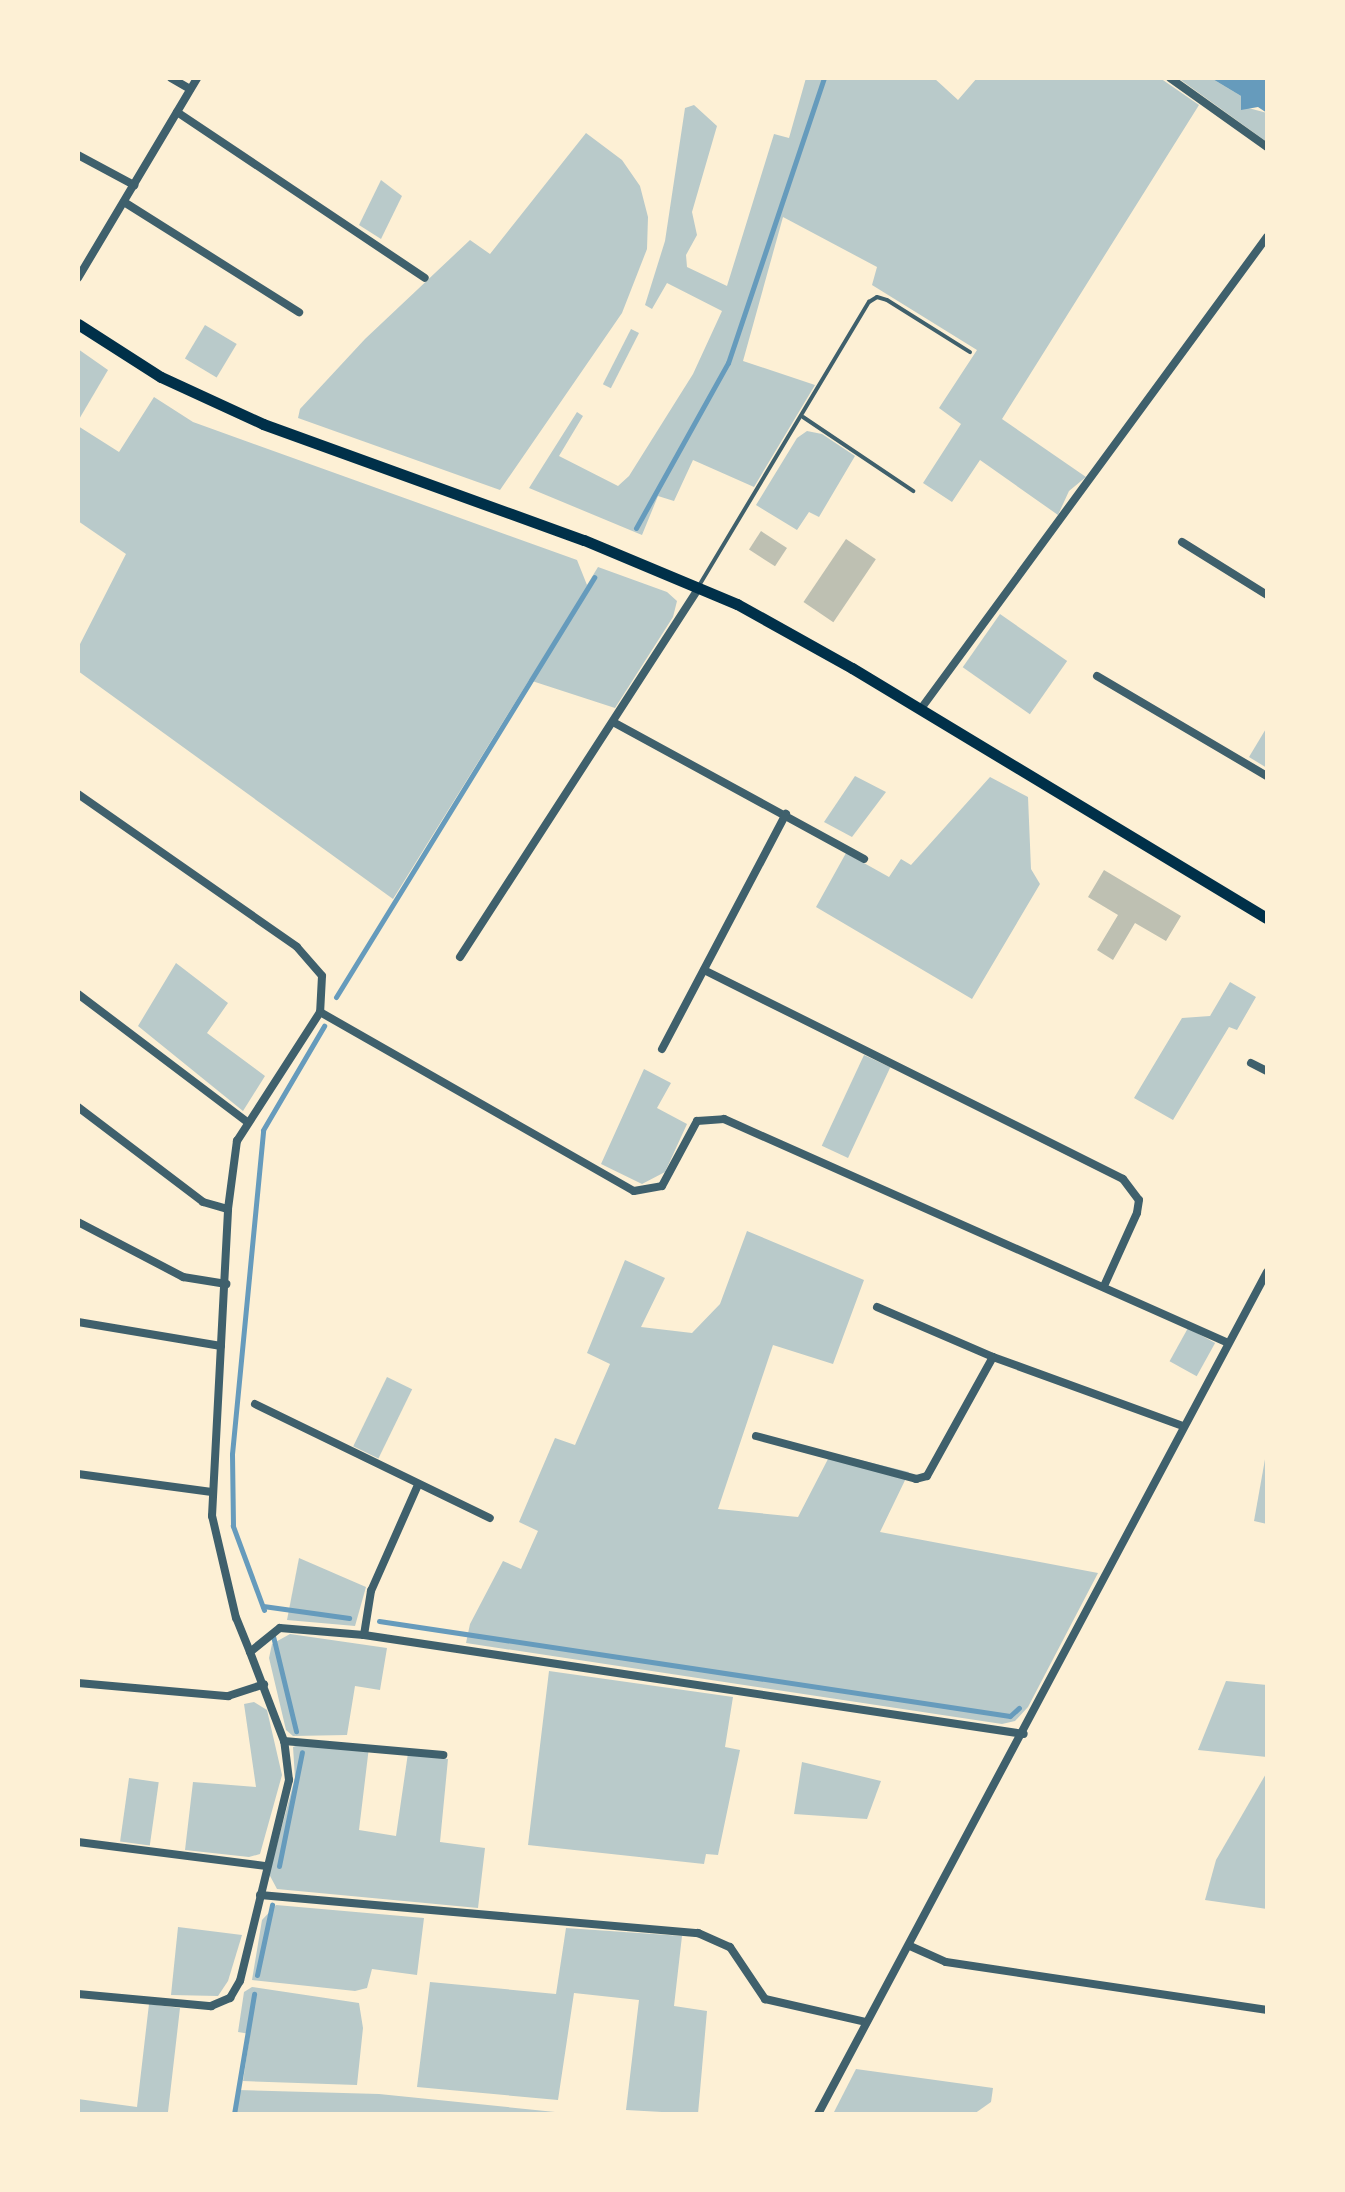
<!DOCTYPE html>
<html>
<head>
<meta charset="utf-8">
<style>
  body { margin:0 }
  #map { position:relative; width:1345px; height:2192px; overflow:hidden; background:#fdf0d5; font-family:Helvetica,sans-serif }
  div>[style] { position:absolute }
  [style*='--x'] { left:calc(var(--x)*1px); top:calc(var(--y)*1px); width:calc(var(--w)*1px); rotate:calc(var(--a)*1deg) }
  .green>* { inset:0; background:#b9caca; transform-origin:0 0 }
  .water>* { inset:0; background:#669bbc }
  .stream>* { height:5px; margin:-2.5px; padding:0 2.5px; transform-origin:2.5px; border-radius:2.5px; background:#669bbc }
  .building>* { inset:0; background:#bec0b2; transform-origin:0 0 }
  .service>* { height:4px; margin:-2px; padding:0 2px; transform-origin:2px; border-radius:2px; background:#3f606c }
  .minor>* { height:8px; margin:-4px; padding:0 4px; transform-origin:4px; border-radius:4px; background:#3f606c }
  .secondary>* { height:11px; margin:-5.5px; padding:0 5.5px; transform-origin:5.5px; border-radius:5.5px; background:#003049 }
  span { translate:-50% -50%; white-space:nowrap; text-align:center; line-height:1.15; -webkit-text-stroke:6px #fdf0d5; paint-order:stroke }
  .frame { position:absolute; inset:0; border:80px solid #fdf0d5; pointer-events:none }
</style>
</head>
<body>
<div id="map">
  <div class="green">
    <div style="clip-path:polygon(806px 78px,934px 78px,958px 100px,977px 78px,1160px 78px,1199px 105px,1002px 419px,1086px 477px,1069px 491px,1058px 515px,980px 460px,952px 502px,923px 483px,961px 424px,939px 408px,977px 350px,872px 285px,877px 267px,783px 217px,743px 361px,815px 385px,754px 487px,693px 460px,674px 501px,658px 496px,642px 535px,529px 488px,577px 412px,583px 416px,559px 456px,618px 486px,629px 476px,693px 374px,722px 311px,667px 283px,652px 309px,645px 305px,665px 241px,685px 108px,694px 105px,717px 126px,692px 212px,697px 235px,686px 255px,687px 267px,727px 286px,774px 134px,789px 138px)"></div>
    <div style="clip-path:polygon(1178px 78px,1211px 78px,1241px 96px,1241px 106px,1267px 113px,1267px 142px)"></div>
    <div style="clip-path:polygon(586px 133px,622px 160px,640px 186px,648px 217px,647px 249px,622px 313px,500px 490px,298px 418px,300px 409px,365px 339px,470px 240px,490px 254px)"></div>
    <div style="clip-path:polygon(381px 180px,402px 196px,381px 239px,359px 225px)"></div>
    <div style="left:205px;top:325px;width:37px;height:39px;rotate:31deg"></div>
    <div style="left:631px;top:329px;width:9px;height:62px;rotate:27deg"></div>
    <div style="clip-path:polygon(78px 349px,108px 370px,78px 421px)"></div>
    <div style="clip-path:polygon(154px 397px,193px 422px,577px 560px,587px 585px,598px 567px,667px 592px,677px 601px,673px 617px,615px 708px,529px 680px,393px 899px,78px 671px,78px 648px,126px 554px,78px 521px,78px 426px,119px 452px)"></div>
    <div style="clip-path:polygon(807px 431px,822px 434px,855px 456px,819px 517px,809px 512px,797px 530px,756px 505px,797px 438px)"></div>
    <div style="left:1000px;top:614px;width:82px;height:65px;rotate:35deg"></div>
    <div style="clip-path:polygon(1267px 727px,1267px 768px,1249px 757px)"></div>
    <div style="clip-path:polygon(855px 776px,886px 792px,852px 837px,824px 822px)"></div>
    <div style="clip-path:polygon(990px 777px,1028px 797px,1031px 869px,1040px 884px,972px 999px,816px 907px,846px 853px,889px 877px,901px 859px,911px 865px)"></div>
    <div style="clip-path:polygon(176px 963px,228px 1003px,207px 1033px,265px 1076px,243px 1111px,138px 1026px)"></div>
    <div style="clip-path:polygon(1230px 982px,1256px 997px,1237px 1030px,1229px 1027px,1173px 1120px,1134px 1098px,1182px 1018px,1210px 1016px)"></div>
    <div style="left:864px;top:1055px;width:29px;height:100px;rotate:25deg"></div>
    <div style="clip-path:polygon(644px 1069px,671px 1083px,657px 1108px,687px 1124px,665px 1172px,642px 1184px,601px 1164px)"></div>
    <div style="clip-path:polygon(747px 1231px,864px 1280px,833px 1364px,773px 1345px,718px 1509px,798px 1517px,828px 1459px,852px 1458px,909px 1472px,880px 1532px,1098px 1573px,1028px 1707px,1015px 1721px,1002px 1724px,466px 1643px,470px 1624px,503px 1561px,521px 1569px,538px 1531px,519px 1522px,555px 1438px,575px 1445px,610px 1364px,587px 1353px,625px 1260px,665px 1278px,641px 1327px,692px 1333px,720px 1304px)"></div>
    <div style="left:1188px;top:1328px;width:31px;height:38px;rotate:29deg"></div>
    <div style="left:387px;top:1377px;width:28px;height:77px;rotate:26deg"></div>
    <div style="clip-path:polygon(1267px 1448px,1267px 1524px,1254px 1521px)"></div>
    <div style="clip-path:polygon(299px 1558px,366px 1587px,355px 1626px,287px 1620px)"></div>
    <div style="clip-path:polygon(290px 1634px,387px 1648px,380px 1690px,355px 1686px,347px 1735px,293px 1736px,286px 1730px,269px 1658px,272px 1644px)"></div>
    <div style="clip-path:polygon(549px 1671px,733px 1697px,725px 1747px,740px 1750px,718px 1855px,706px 1854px,704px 1864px,528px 1845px)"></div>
    <div style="clip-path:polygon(1226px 1681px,1267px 1685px,1267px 1757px,1198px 1750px)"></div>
    <div style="clip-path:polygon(244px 1704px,254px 1702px,267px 1710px,282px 1775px,260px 1854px,249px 1857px,185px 1850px,193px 1782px,256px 1787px)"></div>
    <div style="clip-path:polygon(303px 1743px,369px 1747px,359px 1830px,396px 1836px,408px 1753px,448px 1759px,440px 1842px,485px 1848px,478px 1908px,277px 1889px,269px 1874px,295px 1778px,293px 1747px)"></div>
    <div style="clip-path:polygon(802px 1762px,881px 1781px,867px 1819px,794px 1814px)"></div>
    <div style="clip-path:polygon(1267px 1772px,1267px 1909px,1205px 1900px,1216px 1860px)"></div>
    <div style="left:129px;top:1778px;width:30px;height:64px;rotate:8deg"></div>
    <div style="clip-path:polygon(276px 1905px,424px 1918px,417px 1975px,372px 1969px,367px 1988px,355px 1991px,252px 1980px,262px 1920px)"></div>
    <div style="clip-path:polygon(178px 1927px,242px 1935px,228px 1981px,218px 1996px,171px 1995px)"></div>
    <div style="clip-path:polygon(566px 1928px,682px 1936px,674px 2006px,707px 2011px,698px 2114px,626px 2110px,639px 2000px,574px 1993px,558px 2100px,417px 2087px,430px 1982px,556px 1994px)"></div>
    <div style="clip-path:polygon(252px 1987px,359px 2003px,363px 2028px,357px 2085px,243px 2081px,250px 2034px,238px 2032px,244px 1992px)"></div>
    <div style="clip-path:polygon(149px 2004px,180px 2008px,168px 2112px,180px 2114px,78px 2114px,78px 2099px,137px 2107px)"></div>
    <div style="clip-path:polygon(856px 2069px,993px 2088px,991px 2102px,974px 2114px,833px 2114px)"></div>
    <div style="clip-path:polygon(238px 2090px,379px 2094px,575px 2114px,234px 2114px)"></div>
  </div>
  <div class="water">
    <div style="clip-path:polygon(1211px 78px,1267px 78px,1267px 113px,1258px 107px,1241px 110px,1241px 96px)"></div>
  </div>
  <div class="stream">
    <div style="--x:636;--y:528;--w:189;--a:-60.9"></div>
    <div style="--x:728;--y:363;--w:301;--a:-71.4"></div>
    <div style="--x:336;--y:997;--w:493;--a:-58.4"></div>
    <div style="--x:263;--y:1606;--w:87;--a:7.9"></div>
    <div style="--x:264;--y:1610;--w:90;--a:-110.3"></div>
    <div style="--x:233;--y:1526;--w:72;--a:-90.8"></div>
    <div style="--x:232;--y:1454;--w:325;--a:-84.5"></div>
    <div style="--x:263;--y:1130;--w:121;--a:-59.6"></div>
    <div style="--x:379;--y:1621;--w:638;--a:8.56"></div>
    <div style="--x:1010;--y:1716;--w:12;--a:-42"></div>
    <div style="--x:273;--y:1636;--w:98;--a:76.4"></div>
    <div style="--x:279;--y:1866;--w:116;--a:-78.6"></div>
    <div style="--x:257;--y:1975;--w:72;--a:-77.9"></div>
    <div style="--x:234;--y:2114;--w:122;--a:-80.5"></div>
  </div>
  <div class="building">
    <div style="left:761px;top:531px;width:31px;height:22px;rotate:33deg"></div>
    <div style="left:846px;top:539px;width:36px;height:76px;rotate:34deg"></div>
    <div style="clip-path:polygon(1104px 870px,1181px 916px,1166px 941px,1135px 923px,1113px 960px,1097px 950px,1118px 915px,1088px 897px)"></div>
  </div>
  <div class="service">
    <div style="--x:803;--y:417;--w:133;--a:33.9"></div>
    <div style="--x:700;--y:584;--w:329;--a:-59.1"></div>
    <div style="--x:869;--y:302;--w:9;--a:-32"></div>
    <div style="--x:877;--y:297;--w:10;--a:17"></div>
    <div style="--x:887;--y:300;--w:98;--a:32.1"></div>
  </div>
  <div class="minor">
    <div style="--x:171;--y:78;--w:22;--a:30"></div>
    <div style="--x:1170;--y:78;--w:119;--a:35.4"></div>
    <div style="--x:177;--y:112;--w:298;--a:33.8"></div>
    <div style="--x:78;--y:155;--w:64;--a:28.2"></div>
    <div style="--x:124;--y:202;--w:207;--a:32.2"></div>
    <div style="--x:78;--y:278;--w:233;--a:-59.2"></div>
    <div style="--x:1182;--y:542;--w:100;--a:31.9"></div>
    <div style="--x:1097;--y:676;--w:197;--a:30.5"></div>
    <div style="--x:920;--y:710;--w:587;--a:-53.74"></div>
    <div style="--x:613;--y:722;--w:286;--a:28.6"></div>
    <div style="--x:78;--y:794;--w:267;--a:34.9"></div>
    <div style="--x:297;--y:947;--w:38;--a:49"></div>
    <div style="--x:322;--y:976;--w:36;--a:93"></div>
    <div style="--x:320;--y:1012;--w:361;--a:29.7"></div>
    <div style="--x:634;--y:1191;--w:28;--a:-10"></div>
    <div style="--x:662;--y:1186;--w:74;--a:-61.7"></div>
    <div style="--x:697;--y:1121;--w:27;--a:-4"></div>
    <div style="--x:724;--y:1119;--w:549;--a:23.95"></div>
    <div style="--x:460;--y:957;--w:440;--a:-57.1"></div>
    <div style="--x:704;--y:970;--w:468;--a:26.5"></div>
    <div style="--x:1123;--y:1179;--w:26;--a:53"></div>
    <div style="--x:1139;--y:1200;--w:13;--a:99"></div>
    <div style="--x:1137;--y:1213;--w:80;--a:114.3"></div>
    <div style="--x:78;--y:994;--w:212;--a:37.1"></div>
    <div style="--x:662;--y:1049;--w:266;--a:-62.2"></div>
    <div style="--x:1251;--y:1063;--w:18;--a:27"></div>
    <div style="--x:78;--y:1107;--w:157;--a:37.2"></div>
    <div style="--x:203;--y:1202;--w:26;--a:16"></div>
    <div style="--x:78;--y:1222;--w:119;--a:27.6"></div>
    <div style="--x:183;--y:1277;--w:44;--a:9.2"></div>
    <div style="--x:877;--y:1307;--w:126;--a:23.3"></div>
    <div style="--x:993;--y:1357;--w:202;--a:20"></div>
    <div style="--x:78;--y:1322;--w:145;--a:9.5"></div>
    <div style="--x:255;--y:1404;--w:261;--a:25.9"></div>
    <div style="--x:756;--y:1436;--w:166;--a:15"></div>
    <div style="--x:916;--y:1479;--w:11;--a:-15"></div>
    <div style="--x:927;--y:1476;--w:136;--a:-61"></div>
    <div style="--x:78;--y:1474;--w:135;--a:7.7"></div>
    <div style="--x:364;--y:1635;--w:45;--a:-81"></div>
    <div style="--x:371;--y:1591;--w:116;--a:-66.1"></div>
    <div style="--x:250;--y:1652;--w:37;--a:-112"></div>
    <div style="--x:236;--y:1618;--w:105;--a:-103.2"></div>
    <div style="--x:212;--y:1516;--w:307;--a:-87"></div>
    <div style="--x:228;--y:1209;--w:69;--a:-82.5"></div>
    <div style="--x:237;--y:1141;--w:153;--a:-57.2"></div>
    <div style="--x:78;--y:1683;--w:151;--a:5"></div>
    <div style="--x:228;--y:1696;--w:38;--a:-18"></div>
    <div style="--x:284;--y:1741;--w:160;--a:5"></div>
    <div style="--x:78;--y:1842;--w:190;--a:7.3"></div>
    <div style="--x:260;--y:1895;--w:440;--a:5"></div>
    <div style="--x:698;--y:1933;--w:35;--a:24"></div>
    <div style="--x:730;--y:1947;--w:63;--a:56.1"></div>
    <div style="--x:765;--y:1999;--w:104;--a:12.8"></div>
    <div style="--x:910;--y:1946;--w:39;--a:24"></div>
    <div style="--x:946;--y:1962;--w:325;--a:8.5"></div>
    <div style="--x:78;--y:1994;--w:134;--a:5.2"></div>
    <div style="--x:211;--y:2006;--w:21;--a:-23"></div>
    <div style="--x:230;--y:1998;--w:20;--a:-60"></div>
    <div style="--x:240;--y:1981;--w:207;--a:-76.3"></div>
    <div style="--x:289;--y:1780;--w:39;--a:-97"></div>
    <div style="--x:284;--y:1741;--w:95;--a:-110.9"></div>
    <div style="--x:250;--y:1652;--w:38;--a:-39"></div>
    <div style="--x:280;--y:1628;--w:84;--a:4.8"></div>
    <div style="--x:364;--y:1635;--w:667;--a:8.53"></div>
    <div style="--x:818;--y:2114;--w:954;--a:-61.93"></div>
  </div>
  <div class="secondary">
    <div style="--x:78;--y:324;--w:98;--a:32.6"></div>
    <div style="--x:161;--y:377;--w:112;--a:24.7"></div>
    <div style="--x:263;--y:424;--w:341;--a:19.9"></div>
    <div style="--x:584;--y:540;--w:166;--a:22.7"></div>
    <div style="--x:737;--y:604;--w:132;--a:29.1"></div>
    <div style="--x:852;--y:668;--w:484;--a:31.1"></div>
  </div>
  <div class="frame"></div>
</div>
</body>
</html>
